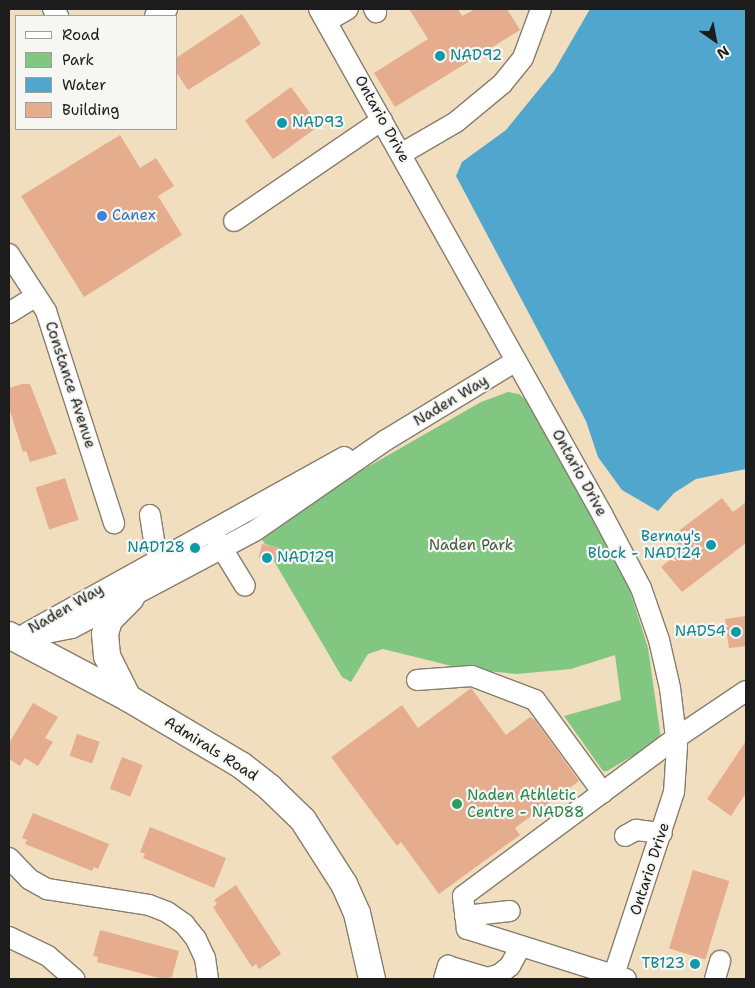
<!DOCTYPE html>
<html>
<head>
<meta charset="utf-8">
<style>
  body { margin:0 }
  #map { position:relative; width:755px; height:988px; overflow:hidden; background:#f1debe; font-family:"Shantell Sans",sans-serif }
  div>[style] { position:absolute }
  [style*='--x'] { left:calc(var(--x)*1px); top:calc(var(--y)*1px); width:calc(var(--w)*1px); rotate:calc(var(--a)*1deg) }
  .green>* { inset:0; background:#82c781 }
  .water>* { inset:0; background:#51a6cd }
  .building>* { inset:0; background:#e5ac8d; transform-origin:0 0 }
  .roads { filter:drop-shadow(1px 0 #867d6d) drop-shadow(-1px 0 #867d6d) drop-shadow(0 1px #867d6d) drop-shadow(0 -1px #867d6d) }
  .minor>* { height:20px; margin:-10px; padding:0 10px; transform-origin:10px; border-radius:10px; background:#fff }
  .major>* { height:26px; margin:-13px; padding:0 13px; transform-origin:13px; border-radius:13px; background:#fff }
  .dots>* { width:14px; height:14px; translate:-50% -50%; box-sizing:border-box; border:2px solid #f6f6f2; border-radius:50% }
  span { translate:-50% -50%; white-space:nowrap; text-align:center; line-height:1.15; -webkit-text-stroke:4.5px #f6f6f2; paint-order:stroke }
  .culture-label { font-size:15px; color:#0d838f }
  .left { translate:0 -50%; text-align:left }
  .right { translate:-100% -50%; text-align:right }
  .street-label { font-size:15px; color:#1c1c1c }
  .shop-label { font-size:15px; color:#366cbe }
  .park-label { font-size:15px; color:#40583f }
  .leisure-label { font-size:15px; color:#27864d }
  .frame { position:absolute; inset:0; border:10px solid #1c1c1c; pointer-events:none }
  .legend { position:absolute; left:15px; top:15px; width:162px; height:115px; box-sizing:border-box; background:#f6f6f2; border:1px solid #9f9f9c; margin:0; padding:6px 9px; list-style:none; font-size:15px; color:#1c1c1c }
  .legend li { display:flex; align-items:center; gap:10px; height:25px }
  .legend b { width:25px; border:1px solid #9f9f9c }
  .north { position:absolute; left:690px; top:15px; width:50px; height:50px; -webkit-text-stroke:4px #f6f6f2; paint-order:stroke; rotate:147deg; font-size:14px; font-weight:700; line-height:20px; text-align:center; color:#1c1c1c }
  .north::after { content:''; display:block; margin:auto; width:18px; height:22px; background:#1c1c1c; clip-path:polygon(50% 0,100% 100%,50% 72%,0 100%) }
</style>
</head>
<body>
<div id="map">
  <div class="green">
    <div style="clip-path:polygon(508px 392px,519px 394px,526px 400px,571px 476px,629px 588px,648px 648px,661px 739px,607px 771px,603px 771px,564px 716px,621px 700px,615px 655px,571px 669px,517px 674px,464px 669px,383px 649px,368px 654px,351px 682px,342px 677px,274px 561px,278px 548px,265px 544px,261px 538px,357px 473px,481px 402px)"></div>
  </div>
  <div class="water">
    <div style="clip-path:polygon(590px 9px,746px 9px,746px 469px,696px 479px,674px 493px,658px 511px,622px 490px,598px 457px,586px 421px,456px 176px,462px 162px,506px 130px,554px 71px)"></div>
  </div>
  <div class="building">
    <div style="clip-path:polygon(409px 9px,458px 9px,462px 16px,475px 9px,507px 9px,520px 30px,395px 107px,374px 73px,428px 39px)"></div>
    <div style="clip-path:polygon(242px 14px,261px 44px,188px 90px,176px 72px,176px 58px)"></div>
    <div style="left:291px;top:87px;width:48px;height:57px;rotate:54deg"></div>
    <div style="clip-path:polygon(120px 135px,140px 168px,156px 158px,174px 186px,158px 196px,182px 235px,84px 297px,21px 196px)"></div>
    <div style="clip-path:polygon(22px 384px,30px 384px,57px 454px,30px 462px,26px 451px,23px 452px,9px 408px,9px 388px)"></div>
    <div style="left:65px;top:478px;width:44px;height:31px;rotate:72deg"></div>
    <div style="clip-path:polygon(722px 498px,733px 512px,746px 502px,746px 543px,682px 592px,661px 567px,682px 550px,672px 536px)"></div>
    <div style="left:262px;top:544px;width:16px;height:14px;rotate:14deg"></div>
    <div style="clip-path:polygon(746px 616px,746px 646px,729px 648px,725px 619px)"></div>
    <div style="clip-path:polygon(471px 688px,506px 735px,530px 717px,535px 720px,579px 781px,515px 828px,520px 835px,439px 894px,401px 842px,397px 846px,331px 757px,402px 705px,418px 728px)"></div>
    <div style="clip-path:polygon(33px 703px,58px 717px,45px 738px,53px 742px,38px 766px,25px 758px,20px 766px,9px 759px,9px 743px)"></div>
    <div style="left:77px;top:734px;width:24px;height:23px;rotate:19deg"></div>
    <div style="clip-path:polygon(746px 741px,746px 793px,731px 816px,707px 799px)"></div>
    <div style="left:122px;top:757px;width:22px;height:34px;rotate:21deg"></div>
    <div style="clip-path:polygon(33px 813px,109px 844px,98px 869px,94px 867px,92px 871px,25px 844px,27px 840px,22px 838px)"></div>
    <div style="clip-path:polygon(150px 827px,226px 858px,214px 888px,143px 858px,145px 854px,140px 852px)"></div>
    <div style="left:693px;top:870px;width:38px;height:82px;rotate:17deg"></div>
    <div style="clip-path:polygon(236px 885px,281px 954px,259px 969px,256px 964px,252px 967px,213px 907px,217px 904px,214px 900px)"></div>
    <div style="clip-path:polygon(100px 930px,179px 951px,172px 977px,163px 979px,97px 962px,98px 957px,93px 956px)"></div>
  </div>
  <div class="roads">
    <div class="minor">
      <div style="--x:53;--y:9;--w:9;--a:54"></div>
      <div style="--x:319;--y:9;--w:579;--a:60.73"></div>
      <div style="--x:602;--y:514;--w:84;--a:62.2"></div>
      <div style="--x:641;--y:588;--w:55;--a:70.9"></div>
      <div style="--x:659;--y:640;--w:49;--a:77.1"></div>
      <div style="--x:670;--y:688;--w:58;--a:83.1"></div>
      <div style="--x:677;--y:746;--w:46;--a:93.7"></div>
      <div style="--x:674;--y:792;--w:193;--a:108.2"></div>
      <div style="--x:374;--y:9;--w:4;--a:56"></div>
      <div style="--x:155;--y:16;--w:14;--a:-30"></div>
      <div style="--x:327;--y:21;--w:24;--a:-30"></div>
      <div style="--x:401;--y:154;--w:64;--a:-30.2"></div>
      <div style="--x:456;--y:122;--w:60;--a:-39.6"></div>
      <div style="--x:502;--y:84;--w:33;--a:-51"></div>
      <div style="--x:523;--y:58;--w:52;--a:-69.8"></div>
      <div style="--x:234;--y:221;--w:179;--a:-34.3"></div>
      <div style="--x:9;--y:254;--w:68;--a:57"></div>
      <div style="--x:46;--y:311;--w:223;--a:72.2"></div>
      <div style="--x:9;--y:313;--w:32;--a:-32"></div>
      <div style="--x:150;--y:515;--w:31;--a:81"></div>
      <div style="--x:155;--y:546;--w:22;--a:69"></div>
      <div style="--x:215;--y:537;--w:57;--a:58.5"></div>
      <div style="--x:27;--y:633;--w:363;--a:-29"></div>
      <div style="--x:16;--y:639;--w:57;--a:-11.1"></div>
      <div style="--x:72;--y:628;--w:208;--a:-28"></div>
      <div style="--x:256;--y:530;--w:158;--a:-34.7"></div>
      <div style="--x:386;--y:440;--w:152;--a:-31.3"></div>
      <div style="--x:417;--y:680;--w:55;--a:-4.2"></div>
      <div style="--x:472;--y:676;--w:67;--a:20.9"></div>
      <div style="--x:535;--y:700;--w:115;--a:53.8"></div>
      <div style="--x:625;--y:836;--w:13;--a:-29"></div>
      <div style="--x:636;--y:830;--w:26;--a:7"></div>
      <div style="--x:9;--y:858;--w:29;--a:46"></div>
      <div style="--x:29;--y:879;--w:21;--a:29"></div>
      <div style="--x:47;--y:889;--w:103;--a:8.9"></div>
      <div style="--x:149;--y:905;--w:19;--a:21"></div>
      <div style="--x:167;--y:912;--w:21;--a:35"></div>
      <div style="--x:184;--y:924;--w:19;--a:51"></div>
      <div style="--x:196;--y:939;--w:21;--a:65"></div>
      <div style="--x:205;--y:958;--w:21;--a:82"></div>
      <div style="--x:465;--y:916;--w:45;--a:-6.3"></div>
      <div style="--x:9;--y:937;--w:43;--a:26"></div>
      <div style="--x:48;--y:956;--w:35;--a:41"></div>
      <div style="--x:444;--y:979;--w:14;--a:-73"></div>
      <div style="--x:448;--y:966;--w:42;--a:16.7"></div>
      <div style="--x:488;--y:978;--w:13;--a:-18"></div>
      <div style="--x:500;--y:974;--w:13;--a:-39"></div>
      <div style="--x:510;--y:966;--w:21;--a:-62"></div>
      <div style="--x:626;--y:979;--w:167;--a:-162.5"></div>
      <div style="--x:467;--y:929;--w:33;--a:-97"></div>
      <div style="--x:463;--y:896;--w:265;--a:-36.6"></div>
      <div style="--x:676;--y:738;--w:84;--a:-33.9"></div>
      <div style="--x:715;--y:979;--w:19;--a:-74"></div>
    </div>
    <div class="major">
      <div style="--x:9;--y:635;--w:135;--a:27.9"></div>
      <div style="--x:128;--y:698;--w:131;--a:30.7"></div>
      <div style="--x:241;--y:765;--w:37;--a:38"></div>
      <div style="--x:270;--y:788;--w:46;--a:44.1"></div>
      <div style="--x:303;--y:820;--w:76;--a:57.4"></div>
      <div style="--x:344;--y:884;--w:32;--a:66"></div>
      <div style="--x:357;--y:913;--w:68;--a:77.2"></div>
      <div style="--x:128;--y:698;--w:47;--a:-116.6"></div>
      <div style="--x:107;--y:656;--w:22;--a:-95"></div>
      <div style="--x:105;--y:634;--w:15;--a:-74"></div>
      <div style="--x:109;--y:620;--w:31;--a:-45"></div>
    </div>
  </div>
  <div class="dots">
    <div style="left:440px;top:56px;background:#0f9aa8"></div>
    <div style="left:282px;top:123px;background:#0f9aa8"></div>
    <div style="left:102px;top:216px;background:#3f7fe0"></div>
    <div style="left:711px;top:545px;background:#0f9aa8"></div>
    <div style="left:195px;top:548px;background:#0f9aa8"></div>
    <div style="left:267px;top:558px;background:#0f9aa8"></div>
    <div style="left:736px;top:632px;background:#0f9aa8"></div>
    <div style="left:457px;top:804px;background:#2e9e5b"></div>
    <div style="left:695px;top:964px;background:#0f9aa8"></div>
  </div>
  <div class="culture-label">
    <span class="left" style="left:450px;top:56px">NAD92</span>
    <span class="left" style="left:292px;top:123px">NAD93</span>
    <span class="right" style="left:701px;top:545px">Bernay's<br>Block - NAD124</span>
    <span class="right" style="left:185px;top:548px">NAD128</span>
    <span class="left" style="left:277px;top:558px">NAD129</span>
    <span class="right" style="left:726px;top:632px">NAD54</span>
    <span class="right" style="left:685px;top:964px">TB123</span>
  </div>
  <div class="street-label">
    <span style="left:382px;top:119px;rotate:61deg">Ontario Drive</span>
    <span style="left:70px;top:385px;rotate:72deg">Constance Avenue</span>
    <span style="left:451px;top:401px;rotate:-31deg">Naden Way</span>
    <span style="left:579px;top:473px;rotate:61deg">Ontario Drive</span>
    <span style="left:66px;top:609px;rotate:-30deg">Naden Way</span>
    <span style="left:211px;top:749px;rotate:32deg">Admirals Road</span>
    <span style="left:650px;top:869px;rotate:-72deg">Ontario Drive</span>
  </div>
  <div class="shop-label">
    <span class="left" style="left:112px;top:216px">Canex</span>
  </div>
  <div class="park-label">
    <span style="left:471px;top:546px">Naden Park</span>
  </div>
  <div class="leisure-label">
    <span class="left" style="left:467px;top:804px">Naden Athletic<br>Centre - NAD88</span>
  </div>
  <div class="frame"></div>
  <ul class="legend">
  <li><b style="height:6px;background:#fff"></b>Road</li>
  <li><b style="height:14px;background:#82c781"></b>Park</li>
  <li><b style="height:14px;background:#51a6cd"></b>Water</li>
  <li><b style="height:14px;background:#e5ac8d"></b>Building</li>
  </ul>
  <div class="north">N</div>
</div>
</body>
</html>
